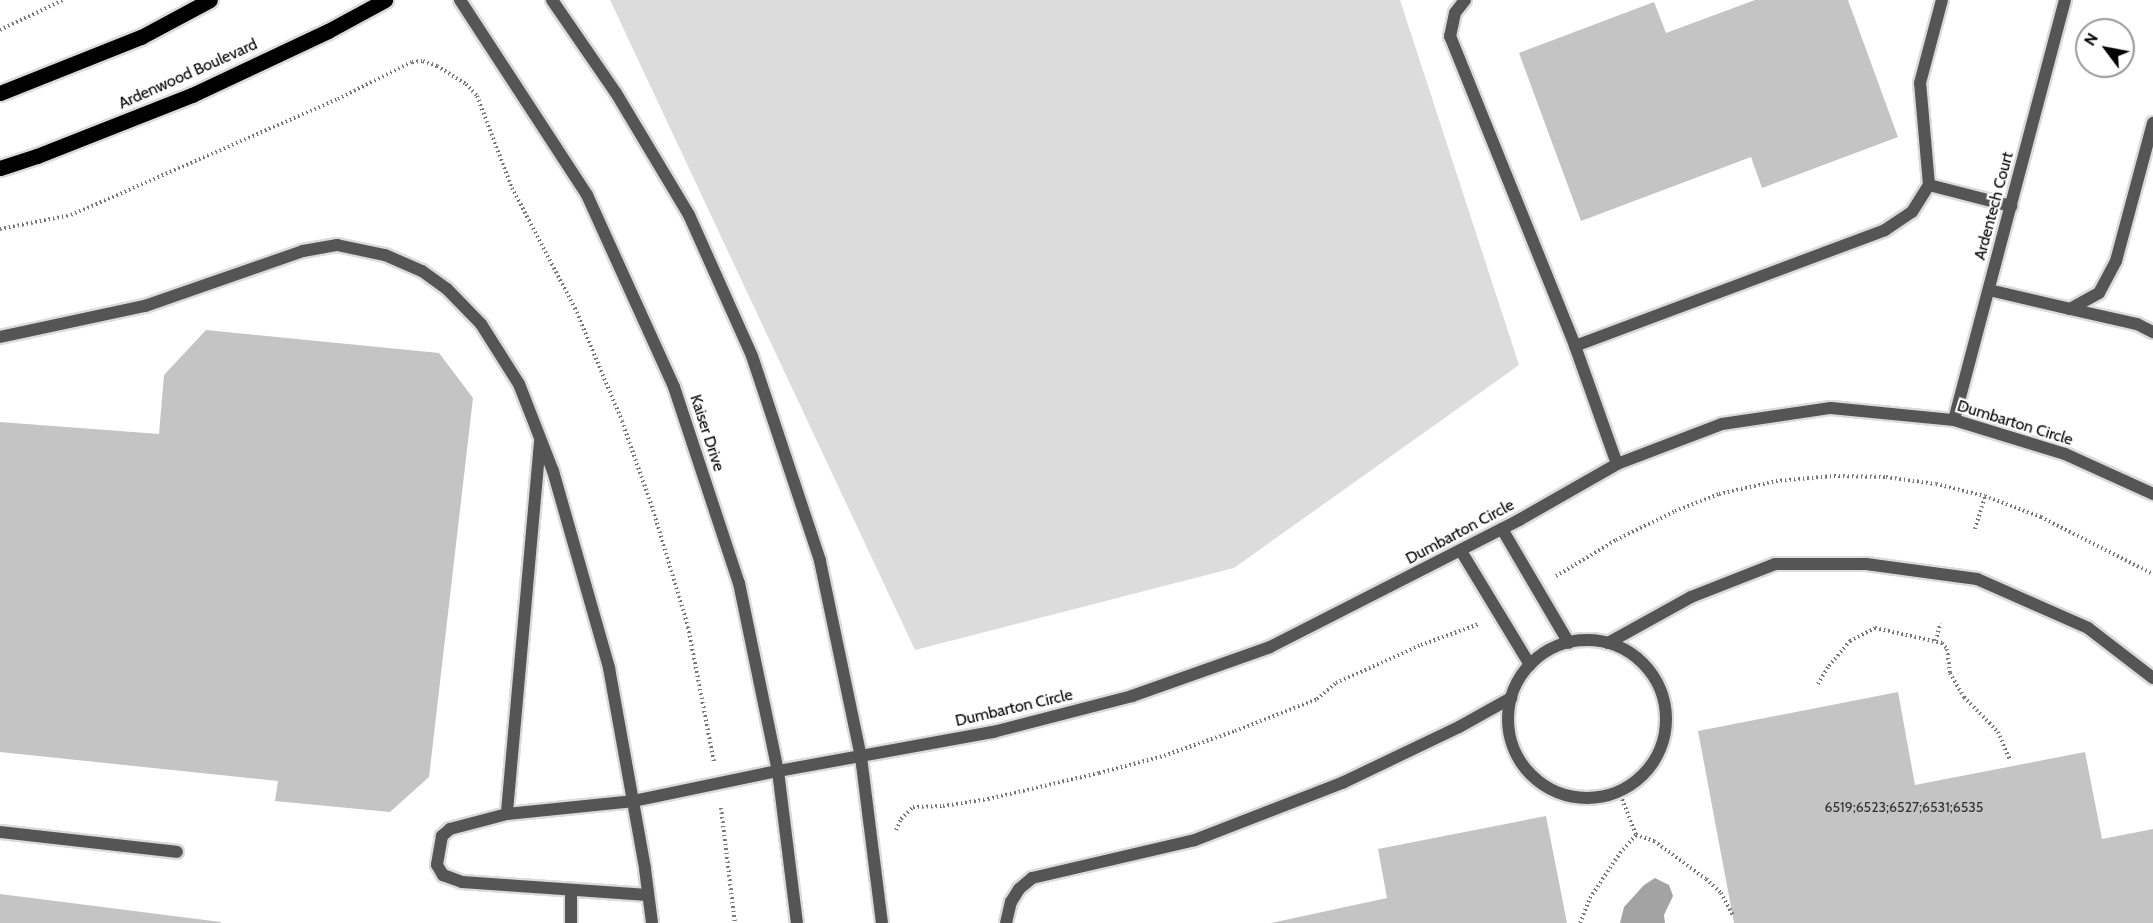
<!DOCTYPE html>
<html>
<head>
<meta charset="utf-8">
<style>
  body { margin:0 }
  #map { position:relative; width:2153px; height:923px; overflow:hidden; background:#fff; font-family:Cabin,sans-serif }
  div>[style] { position:absolute }
  [style*='--x'] { left:calc(var(--x)*1px); top:calc(var(--y)*1px); width:calc(var(--w)*1px); rotate:calc(var(--a)*1deg) }
  .green>* { inset:0; background:#dcdcdc }
  .water>* { inset:0; background:#a3a3a3 }
  .building>* { inset:0; background:#c4c4c4 }
  .path>* { height:4px; margin-top:-2px; transform-origin:0; background:repeating-linear-gradient(90deg,#777 0 1.5px,transparent 0 4.5px) }
  .roads { filter:drop-shadow(2px 0 #dbdbdb) drop-shadow(-2px 0 #dbdbdb) drop-shadow(0 2px #dbdbdb) drop-shadow(0 -2px #dbdbdb) }
  .service>* { height:12px; margin:-6px; padding:0 6px; transform-origin:6px; border-radius:6px; background:#555 }
  .service>.ring { margin:-6px; padding:0; box-sizing:content-box; background:none; border:12px solid #555; border-radius:50% }
  .tertiary>* { height:12px; margin:-6px; padding:0 6px; transform-origin:6px; border-radius:6px; background:#555 }
  .primary>* { height:15px; margin:-7.5px; padding:0 7.5px; transform-origin:7.5px; border-radius:7.5px; background:#000 }
  span { translate:-50% -50%; white-space:nowrap; text-align:center; line-height:1.15; -webkit-text-stroke:4.5px #fff; paint-order:stroke }
  .number-label { font-size:14px; color:#313131 }
  .number-label span { -webkit-text-stroke-width:0 }
  .street-label { font-size:16px; color:#000 }
  .north { position:absolute; left:2075px; top:18px; width:60px; height:60px; box-sizing:border-box; background:#fff; border:2px solid #999; border-radius:50%; rotate:302deg; font-size:16px; font-weight:700; line-height:24px; text-align:center; color:#000 }
  .north::after { content:''; display:block; margin:auto; width:21px; height:27px; background:#000; clip-path:polygon(50% 0,100% 100%,50% 72%,0 100%) }
</style>
</head>
<body>
<div id="map">
  <div class="green">
    <div style="clip-path:polygon(610px 0,1400px 0,1519px 365px,1234px 568px,915px 650px)"></div>
  </div>
  <div class="water">
    <div style="clip-path:polygon(1655px 878px,1669px 885px,1673px 896px,1664px 915px,1665px 923px,1620px 923px,1624px 907px,1644px 885px)"></div>
  </div>
  <div class="building">
    <div style="clip-path:polygon(1755px 0,1848px 0,1898px 137px,1762px 188px,1751px 157px,1581px 221px,1519px 53px,1654px 2px,1666px 33px)"></div>
    <div style="clip-path:polygon(206px 330px,439px 353px,473px 398px,429px 777px,390px 812px,275px 801px,278px 781px,0 752px,0 422px,159px 434px,164px 375px)"></div>
    <div style="clip-path:polygon(1898px 692px,1915px 785px,2085px 752px,2102px 839px,2153px 829px,2153px 923px,1734px 923px,1698px 731px)"></div>
    <div style="clip-path:polygon(1546px 816px,1567px 923px,1271px 923px,1387px 898px,1378px 849px)"></div>
    <div style="clip-path:polygon(0 894px,221px 922px,221px 923px,0 923px)"></div>
  </div>
  <div class="path">
    <div style="--x:0;--y:30;--w:70;--a:-25.5"></div>
    <div style="--x:0;--y:229;--w:72;--a:-11.2"></div>
    <div style="--x:71;--y:215;--w:291;--a:-23.5"></div>
    <div style="--x:338;--y:99;--w:83;--a:-26.6"></div>
    <div style="--x:412;--y:62;--w:11;--a:-5"></div>
    <div style="--x:423;--y:61;--w:15;--a:20"></div>
    <div style="--x:437;--y:66;--w:34;--a:32"></div>
    <div style="--x:466;--y:84;--w:16;--a:47"></div>
    <div style="--x:477;--y:96;--w:98;--a:69.2"></div>
    <div style="--x:512;--y:188;--w:136;--a:62.3"></div>
    <div style="--x:575;--y:308;--w:122;--a:67.4"></div>
    <div style="--x:622;--y:421;--w:94;--a:70.8"></div>
    <div style="--x:653;--y:510;--w:122;--a:73.3"></div>
    <div style="--x:688;--y:627;--w:137;--a:79.1"></div>
    <div style="--x:1975;--y:529;--w:34;--a:-73"></div>
    <div style="--x:1556;--y:576;--w:70;--a:-31"></div>
    <div style="--x:1616;--y:540;--w:66;--a:-26.2"></div>
    <div style="--x:1675;--y:511;--w:47;--a:-21.1"></div>
    <div style="--x:1719;--y:494;--w:58;--a:-12.8"></div>
    <div style="--x:1776;--y:481;--w:58;--a:-4.9"></div>
    <div style="--x:1834;--y:476;--w:52;--a:1.1"></div>
    <div style="--x:1886;--y:477;--w:50;--a:8"></div>
    <div style="--x:1936;--y:484;--w:50;--a:13.8"></div>
    <div style="--x:1985;--y:496;--w:60;--a:20.6"></div>
    <div style="--x:2041;--y:517;--w:126;--a:27"></div>
    <div style="--x:1936;--y:641;--w:18;--a:-77"></div>
    <div style="--x:1818;--y:684;--w:21;--a:-59"></div>
    <div style="--x:1829;--y:666;--w:33;--a:-50"></div>
    <div style="--x:1850;--y:641;--w:28;--a:-27"></div>
    <div style="--x:1875;--y:628;--w:69;--a:12.6"></div>
    <div style="--x:1942;--y:643;--w:8;--a:50"></div>
    <div style="--x:1947;--y:649;--w:24;--a:83"></div>
    <div style="--x:1950;--y:673;--w:28;--a:60"></div>
    <div style="--x:1964;--y:697;--w:49;--a:45.8"></div>
    <div style="--x:1998;--y:732;--w:30;--a:67"></div>
    <div style="--x:1619;--y:791;--w:47;--a:68.9"></div>
    <div style="--x:1636;--y:835;--w:19;--a:18"></div>
    <div style="--x:1654;--y:841;--w:64;--a:36.2"></div>
    <div style="--x:1706;--y:879;--w:21;--a:43"></div>
    <div style="--x:1721;--y:893;--w:26;--a:62"></div>
    <div style="--x:721;--y:808;--w:116;--a:83.1"></div>
    <div style="--x:896;--y:830;--w:12;--a:-66"></div>
    <div style="--x:901;--y:819;--w:17;--a:-45"></div>
    <div style="--x:913;--y:807;--w:30;--a:-2"></div>
    <div style="--x:943;--y:806;--w:46;--a:-8.8"></div>
    <div style="--x:988;--y:799;--w:114;--a:-13.2"></div>
    <div style="--x:1099;--y:773;--w:63;--a:-14.7"></div>
    <div style="--x:1160;--y:757;--w:79;--a:-19.1"></div>
    <div style="--x:1235;--y:731;--w:88;--a:-21.3"></div>
    <div style="--x:1317;--y:699;--w:25;--a:-40"></div>
    <div style="--x:1336;--y:683;--w:93;--a:-24.1"></div>
    <div style="--x:1421;--y:645;--w:62;--a:-19.9"></div>
    <div style="--x:1580;--y:923;--w:27;--a:-68"></div>
    <div style="--x:1590;--y:898;--w:54;--a:-56.3"></div>
    <div style="--x:1620;--y:853;--w:24;--a:-48"></div>
  </div>
  <div class="roads">
    <div class="service">
      <div style="--x:1465;--y:0;--w:16;--a:128"></div>
      <div style="--x:1455;--y:13;--w:24;--a:102"></div>
      <div style="--x:1450;--y:36;--w:334;--a:68"></div>
      <div style="--x:1575;--y:346;--w:125;--a:70.4"></div>
      <div style="--x:1929;--y:185;--w:85;--a:14.4"></div>
      <div style="--x:1989;--y:290;--w:83;--a:13.2"></div>
      <div style="--x:2070;--y:309;--w:33;--a:-29"></div>
      <div style="--x:2099;--y:293;--w:36;--a:-62"></div>
      <div style="--x:2116;--y:261;--w:143;--a:-75"></div>
      <div style="--x:2070;--y:309;--w:69;--a:12.6"></div>
      <div style="--x:2137;--y:324;--w:18;--a:27"></div>
      <div style="--x:0;--y:337;--w:148;--a:-12.1"></div>
      <div style="--x:145;--y:306;--w:167;--a:-19.2"></div>
      <div style="--x:303;--y:251;--w:35;--a:-10"></div>
      <div style="--x:337;--y:245;--w:49;--a:11.8"></div>
      <div style="--x:385;--y:255;--w:40;--a:23.4"></div>
      <div style="--x:422;--y:271;--w:31;--a:36"></div>
      <div style="--x:447;--y:289;--w:49;--a:45.8"></div>
      <div style="--x:481;--y:324;--w:71;--a:57.7"></div>
      <div style="--x:519;--y:384;--w:93;--a:68.7"></div>
      <div style="--x:553;--y:471;--w:205;--a:74.1"></div>
      <div style="--x:609;--y:668;--w:204;--a:79.8"></div>
      <div style="--x:645;--y:869;--w:54;--a:82.6"></div>
      <div style="--x:1575;--y:346;--w:331;--a:-20.5"></div>
      <div style="--x:1885;--y:230;--w:32;--a:-34"></div>
      <div style="--x:1912;--y:212;--w:32;--a:-58"></div>
      <div style="--x:1929;--y:185;--w:102;--a:-95"></div>
      <div style="--x:1920;--y:83;--w:86;--a:-75.2"></div>
      <div style="--x:540;--y:442;--w:373;--a:95.1"></div>
      <div style="--x:507;--y:814;--w:59;--a:165.3"></div>
      <div style="--x:450;--y:829;--w:11;--a:139"></div>
      <div style="--x:442;--y:836;--w:29;--a:100"></div>
      <div style="--x:437;--y:865;--w:12;--a:59"></div>
      <div style="--x:443;--y:875;--w:20;--a:20"></div>
      <div style="--x:462;--y:882;--w:186;--a:4"></div>
      <div style="--x:1502;--y:529;--w:132;--a:59.6"></div>
      <div style="--x:1461;--y:551;--w:133;--a:58.8"></div>
      <div class="ring" style="left:1508px;top:640px;width:146px;height:146px"></div>
      <div style="--x:1608;--y:643;--w:95;--a:-29"></div>
      <div style="--x:1691;--y:597;--w:90;--a:-21.4"></div>
      <div style="--x:1775;--y:564;--w:91;--a:0"></div>
      <div style="--x:1866;--y:564;--w:112;--a:7.7"></div>
      <div style="--x:1977;--y:579;--w:121;--a:23.8"></div>
      <div style="--x:2088;--y:628;--w:82;--a:37.6"></div>
      <div style="--x:507;--y:814;--w:128;--a:-5.8"></div>
      <div style="--x:634;--y:801;--w:147;--a:-11.8"></div>
      <div style="--x:0;--y:832;--w:178;--a:6.4"></div>
      <div style="--x:571;--y:923;--w:32;--a:-90"></div>
      <div style="--x:1006;--y:923;--w:22;--a:-77"></div>
      <div style="--x:1011;--y:902;--w:15;--a:-58"></div>
      <div style="--x:1019;--y:889;--w:17;--a:-40"></div>
      <div style="--x:1032;--y:878;--w:167;--a:-13.1"></div>
      <div style="--x:1195;--y:840;--w:158;--a:-21.2"></div>
      <div style="--x:1342;--y:783;--w:130;--a:-25.6"></div>
      <div style="--x:1459;--y:727;--w:60;--a:-29.1"></div>
    </div>
    <div class="tertiary">
      <div style="--x:460;--y:0;--w:233;--a:56.9"></div>
      <div style="--x:587;--y:195;--w:211;--a:65.6"></div>
      <div style="--x:674;--y:387;--w:206;--a:71.7"></div>
      <div style="--x:739;--y:583;--w:192;--a:78.3"></div>
      <div style="--x:778;--y:771;--w:153;--a:82.9"></div>
      <div style="--x:552;--y:0;--w:113;--a:55.5"></div>
      <div style="--x:616;--y:93;--w:142;--a:59.1"></div>
      <div style="--x:689;--y:215;--w:154;--a:65.9"></div>
      <div style="--x:752;--y:356;--w:216;--a:71.6"></div>
      <div style="--x:820;--y:561;--w:200;--a:78.2"></div>
      <div style="--x:861;--y:757;--w:167;--a:82.8"></div>
      <div style="--x:1954;--y:420;--w:434;--a:-75.2"></div>
      <div style="--x:778;--y:771;--w:219;--a:-10.3"></div>
      <div style="--x:993;--y:732;--w:144;--a:-14.5"></div>
      <div style="--x:1132;--y:696;--w:146;--a:-19.5"></div>
      <div style="--x:1270;--y:647;--w:280;--a:-27"></div>
      <div style="--x:1519;--y:520;--w:113;--a:-29.7"></div>
      <div style="--x:1617;--y:464;--w:112;--a:-20.9"></div>
      <div style="--x:1722;--y:424;--w:110;--a:-8.4"></div>
      <div style="--x:1831;--y:408;--w:124;--a:5.6"></div>
      <div style="--x:1954;--y:420;--w:116;--a:17"></div>
      <div style="--x:2065;--y:454;--w:97;--a:24.4"></div>
    </div>
    <div class="primary">
      <div style="--x:0;--y:93;--w:152;--a:-21.7"></div>
      <div style="--x:141;--y:37;--w:78;--a:-28.2"></div>
      <div style="--x:0;--y:168;--w:39;--a:-18"></div>
      <div style="--x:37;--y:156;--w:167;--a:-21.5"></div>
      <div style="--x:192;--y:95;--w:150;--a:-25.2"></div>
      <div style="--x:328;--y:31;--w:65;--a:-28.5"></div>
    </div>
  </div>
  <div class="number-label">
    <span style="left:1904px;top:807px">6519;6523;6527;6531;6535</span>
  </div>
  <div class="street-label">
    <span style="left:188px;top:74px;rotate:-24deg">Ardenwood Boulevard</span>
    <span style="left:1994px;top:206px;rotate:-75deg">Ardentech Court</span>
    <span style="left:2015px;top:423px;rotate:17deg">Dumbarton Circle</span>
    <span style="left:707px;top:433px;rotate:72deg">Kaiser Drive</span>
    <span style="left:1460px;top:532px;rotate:-28deg">Dumbarton Circle</span>
    <span style="left:1014px;top:708px;rotate:-13deg">Dumbarton Circle</span>
  </div>
  <div class="north">N</div>
</div>
</body>
</html>
